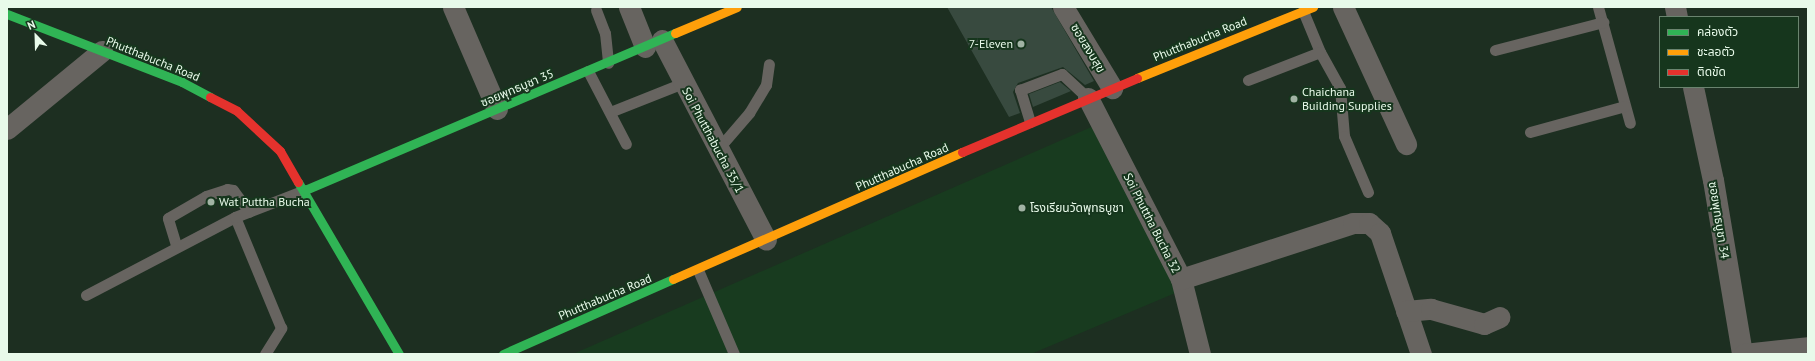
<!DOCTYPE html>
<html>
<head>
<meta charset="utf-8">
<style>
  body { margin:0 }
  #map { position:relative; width:1815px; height:361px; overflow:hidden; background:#1d2f21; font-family:"PT Sans","Noto Sans Thai",sans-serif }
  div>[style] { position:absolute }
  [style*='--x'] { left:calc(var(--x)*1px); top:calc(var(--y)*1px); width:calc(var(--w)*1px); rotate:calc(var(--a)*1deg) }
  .built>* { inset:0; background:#183b1f }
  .building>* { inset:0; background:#384a3f }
  .lane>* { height:11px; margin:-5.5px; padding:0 5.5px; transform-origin:5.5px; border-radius:5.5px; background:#676460 }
  .street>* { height:21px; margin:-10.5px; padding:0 10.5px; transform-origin:10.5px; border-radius:10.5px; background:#676460 }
  .fast>* { height:9px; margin:-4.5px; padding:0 4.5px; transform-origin:4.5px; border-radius:4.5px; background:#30b455 }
  .slow>* { height:9px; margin:-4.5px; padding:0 4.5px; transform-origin:4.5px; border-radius:4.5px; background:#ff9f0a }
  .jam>* { height:9px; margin:-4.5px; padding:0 4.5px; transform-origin:4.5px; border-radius:4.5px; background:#e5322d }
  .dots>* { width:11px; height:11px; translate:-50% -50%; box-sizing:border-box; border:2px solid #16361d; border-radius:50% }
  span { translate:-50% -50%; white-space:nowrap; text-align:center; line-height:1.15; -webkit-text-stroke:4px #16361d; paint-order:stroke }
  .street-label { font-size:12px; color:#e8faea }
  .poi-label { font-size:12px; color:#e8faea }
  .right { translate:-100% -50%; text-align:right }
  .left { translate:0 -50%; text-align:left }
  .frame { position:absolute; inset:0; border:8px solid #e8faea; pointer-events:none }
  .legend { position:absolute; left:1659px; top:16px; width:140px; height:72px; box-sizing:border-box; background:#16361d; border:1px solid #6a846f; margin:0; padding:5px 7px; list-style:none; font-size:12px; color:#e8faea }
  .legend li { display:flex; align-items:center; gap:8px; height:20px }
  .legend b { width:20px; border:1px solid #6a846f }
  .north { position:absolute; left:16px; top:16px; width:40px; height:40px; -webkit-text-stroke:3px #16361d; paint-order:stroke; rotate:337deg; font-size:11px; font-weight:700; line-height:16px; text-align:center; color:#e8faea }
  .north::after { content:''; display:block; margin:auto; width:14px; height:18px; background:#e8faea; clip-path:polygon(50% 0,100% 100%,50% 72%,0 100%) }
</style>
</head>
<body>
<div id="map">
  <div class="built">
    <div style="clip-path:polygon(1096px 125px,1180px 291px,1031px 354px,573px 354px)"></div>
  </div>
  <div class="building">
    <div style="clip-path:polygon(947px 7px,1051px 7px,1094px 81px,1085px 85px,1063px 67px,1018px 83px,1013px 92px,1020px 113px,1009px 117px)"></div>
    <div style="clip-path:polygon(1060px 82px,1071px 91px,1033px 107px,1029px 94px)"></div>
  </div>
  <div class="lane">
    <div style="--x:1598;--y:7;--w:120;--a:74.6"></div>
    <div style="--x:596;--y:10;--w:25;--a:69"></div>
    <div style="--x:605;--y:33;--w:30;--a:84"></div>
    <div style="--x:1303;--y:11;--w:44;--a:67.5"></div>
    <div style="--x:1320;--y:52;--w:41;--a:60.9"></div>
    <div style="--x:1340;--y:88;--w:48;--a:85.2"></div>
    <div style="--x:1344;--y:136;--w:61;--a:66.8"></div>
    <div style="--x:1495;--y:50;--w:112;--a:-14.5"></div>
    <div style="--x:588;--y:71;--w:82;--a:62.5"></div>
    <div style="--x:1248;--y:80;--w:77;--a:-21.3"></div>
    <div style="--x:610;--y:112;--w:79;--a:-21.7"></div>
    <div style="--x:1030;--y:122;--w:34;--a:-107"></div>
    <div style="--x:1020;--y:90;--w:45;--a:-20.9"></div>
    <div style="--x:1062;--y:74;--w:35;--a:43"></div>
    <div style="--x:1530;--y:132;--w:98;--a:-15.3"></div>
    <div style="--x:718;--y:149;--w:48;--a:-49.3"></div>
    <div style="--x:749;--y:113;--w:33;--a:-59"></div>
    <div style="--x:766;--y:85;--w:21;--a:-82"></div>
    <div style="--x:176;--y:245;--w:28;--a:-107"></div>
    <div style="--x:168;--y:218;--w:44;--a:-30.1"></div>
    <div style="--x:206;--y:196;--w:22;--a:-18"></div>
    <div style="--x:227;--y:189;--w:6;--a:9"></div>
    <div style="--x:233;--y:190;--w:27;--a:54"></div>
    <div style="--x:698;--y:270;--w:91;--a:66.8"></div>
    <div style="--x:86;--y:295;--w:168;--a:-27.6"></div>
    <div style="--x:265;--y:354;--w:31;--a:-58"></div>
    <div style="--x:281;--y:328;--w:120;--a:-112.5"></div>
    <div style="--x:235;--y:217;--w:75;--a:-21.1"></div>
  </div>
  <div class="street">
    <div style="--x:453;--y:7;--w:111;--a:66.7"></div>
    <div style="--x:629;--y:7;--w:43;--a:68.2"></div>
    <div style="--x:1063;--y:7;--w:95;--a:58.8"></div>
    <div style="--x:1343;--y:7;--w:151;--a:65.3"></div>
    <div style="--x:1675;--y:7;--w:10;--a:79"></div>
    <div style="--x:662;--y:40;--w:225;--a:62.5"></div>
    <div style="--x:1693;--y:87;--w:95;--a:77.9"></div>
    <div style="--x:1713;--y:180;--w:176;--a:80.5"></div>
    <div style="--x:1088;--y:98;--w:203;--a:62.8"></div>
    <div style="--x:1181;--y:279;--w:77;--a:75.8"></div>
    <div style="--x:7;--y:129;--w:123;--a:-39.4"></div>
    <div style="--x:1181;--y:279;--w:181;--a:-18"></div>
    <div style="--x:1353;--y:223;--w:16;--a:0"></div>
    <div style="--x:1369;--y:223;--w:15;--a:42"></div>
    <div style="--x:1380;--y:233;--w:128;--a:71.3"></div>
    <div style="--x:1406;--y:311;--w:25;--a:-5"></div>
    <div style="--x:1431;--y:309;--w:55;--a:15.8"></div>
    <div style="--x:1484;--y:324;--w:17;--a:-24"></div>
    <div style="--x:1744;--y:354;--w:64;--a:-6.2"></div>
  </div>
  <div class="fast">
    <div style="--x:7;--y:14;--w:188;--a:21.2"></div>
    <div style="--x:182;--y:82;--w:32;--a:28"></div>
    <div style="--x:298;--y:182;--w:199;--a:59.6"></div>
    <div style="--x:305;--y:190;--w:402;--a:-23"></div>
    <div style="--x:503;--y:354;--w:186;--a:-23.8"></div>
  </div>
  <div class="slow">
    <div style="--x:675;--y:33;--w:67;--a:-22.8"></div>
    <div style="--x:1137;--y:78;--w:190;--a:-22"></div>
    <div style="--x:673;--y:279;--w:316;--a:-23.7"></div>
  </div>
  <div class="jam">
    <div style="--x:210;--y:97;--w:30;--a:27"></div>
    <div style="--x:237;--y:111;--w:59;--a:42.9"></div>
    <div style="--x:280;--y:151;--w:36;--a:60"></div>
    <div style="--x:962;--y:152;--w:190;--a:-22.9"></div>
  </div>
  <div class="dots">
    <div style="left:1021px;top:44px;background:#a1b3a4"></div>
    <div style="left:1294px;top:99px;background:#a1b3a4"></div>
    <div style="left:211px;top:202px;background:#a1b3a4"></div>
    <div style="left:1022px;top:208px;background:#a1b3a4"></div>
  </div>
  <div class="street-label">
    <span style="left:1200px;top:39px;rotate:-22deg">Phutthabucha Road</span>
    <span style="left:1088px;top:48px;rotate:59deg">ซอยสงบสุข</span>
    <span style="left:153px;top:59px;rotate:22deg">Phutthabucha Road</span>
    <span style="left:517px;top:88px;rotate:-23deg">ซอยพุทธบูชา 35</span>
    <span style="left:713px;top:140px;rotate:62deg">Soi Phutthabucha 35/1</span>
    <span style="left:902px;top:167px;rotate:-24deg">Phutthabucha Road</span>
    <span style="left:1719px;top:220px;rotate:81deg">ซอยพุทธบูชา 34</span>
    <span style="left:1152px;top:223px;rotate:63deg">Soi Phuttha Bucha 32</span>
    <span style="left:605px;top:297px;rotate:-23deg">Phutthabucha Road</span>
  </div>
  <div class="poi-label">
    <span class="right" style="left:1013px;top:44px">7-Eleven</span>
    <span class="left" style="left:1302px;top:99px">Chaichana<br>Building Supplies</span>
    <span class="left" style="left:219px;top:202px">Wat Puttha Bucha</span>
    <span class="left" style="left:1030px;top:208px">โรงเรียนวัดพุทธบูชา</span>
  </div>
  <div class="frame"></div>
  <ul class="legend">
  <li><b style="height:5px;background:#30b455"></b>คล่องตัว</li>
  <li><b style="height:5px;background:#ff9f0a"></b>ชะลอตัว</li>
  <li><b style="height:5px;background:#e5322d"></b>ติดขัด</li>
  </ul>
  <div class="north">N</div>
</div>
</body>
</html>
